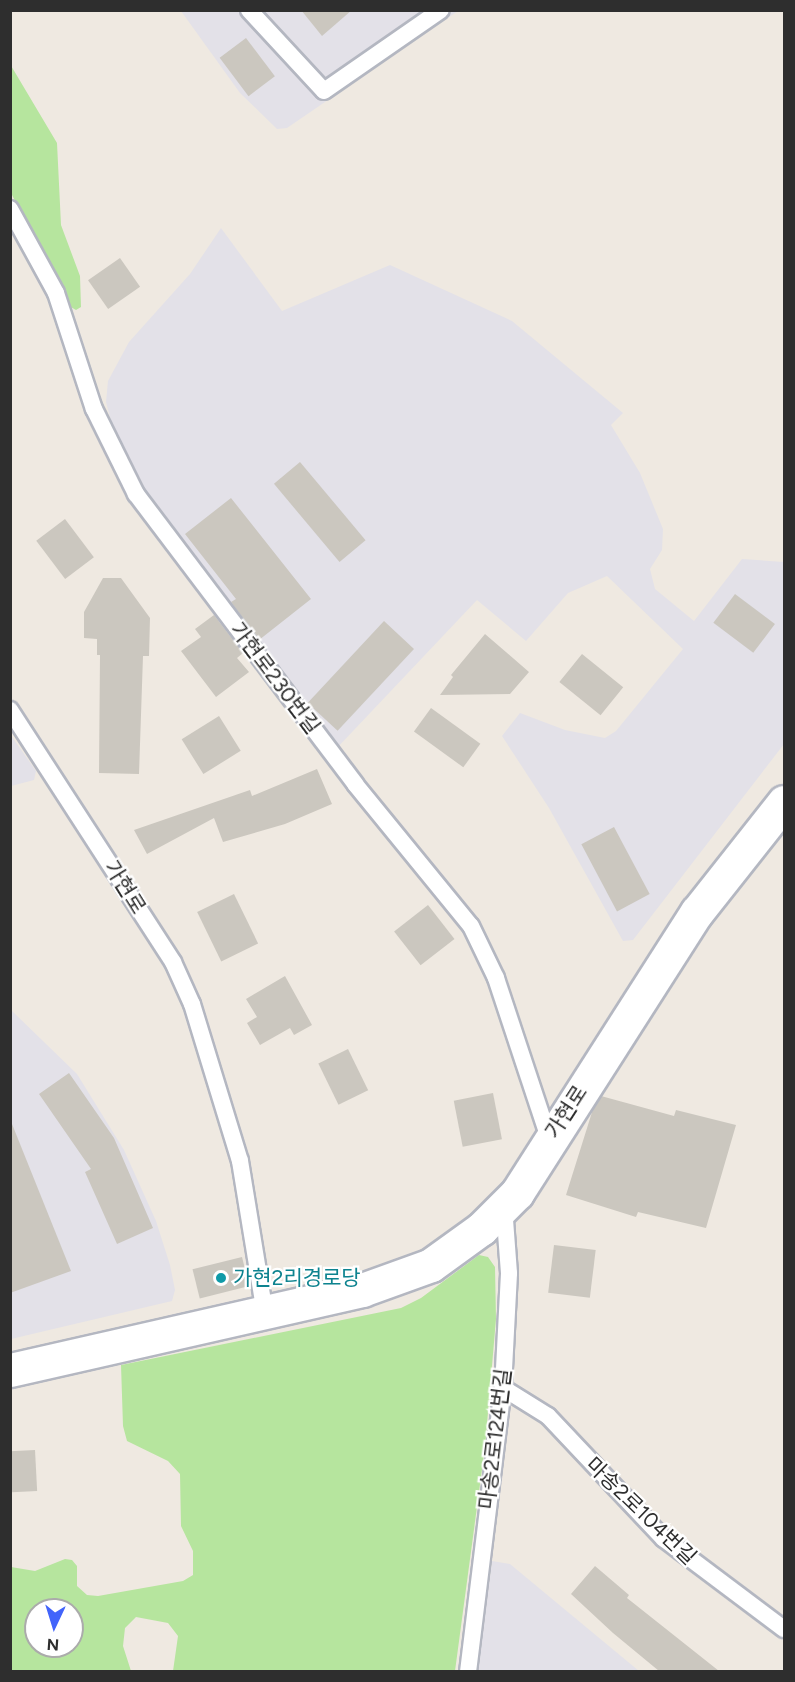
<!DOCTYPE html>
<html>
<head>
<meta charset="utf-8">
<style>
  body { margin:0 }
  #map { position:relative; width:795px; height:1682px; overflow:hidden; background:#efe9e1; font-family:Figtree,"Noto Sans KR",sans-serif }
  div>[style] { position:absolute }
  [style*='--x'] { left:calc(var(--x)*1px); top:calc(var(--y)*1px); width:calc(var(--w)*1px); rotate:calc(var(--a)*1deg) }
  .industrial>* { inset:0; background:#e3e1e8 }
  .green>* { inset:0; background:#b6e59e }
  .building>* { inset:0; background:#cbc7bf; transform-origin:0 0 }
  .roads { filter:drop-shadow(2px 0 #b4b7c1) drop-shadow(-2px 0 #b4b7c1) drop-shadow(0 2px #b4b7c1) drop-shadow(0 -2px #b4b7c1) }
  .service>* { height:16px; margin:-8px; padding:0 8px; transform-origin:8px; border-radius:8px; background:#fff }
  .tertiary>* { height:33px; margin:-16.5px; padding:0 16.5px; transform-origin:16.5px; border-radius:16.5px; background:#fff }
  .dots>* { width:16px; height:16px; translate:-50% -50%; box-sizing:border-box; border:3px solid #fff; border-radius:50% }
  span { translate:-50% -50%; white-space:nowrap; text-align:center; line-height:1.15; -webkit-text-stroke:4.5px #fff; paint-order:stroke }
  .street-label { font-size:21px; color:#2e2e2e }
  .culture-label { font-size:21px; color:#0d838f }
  .left { translate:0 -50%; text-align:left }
  .frame { position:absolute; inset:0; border:12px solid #2e2e2e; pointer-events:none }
  .north { position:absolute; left:24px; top:1598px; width:60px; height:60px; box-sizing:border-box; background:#fff; border:2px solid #ababab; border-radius:50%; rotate:184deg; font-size:16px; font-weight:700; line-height:24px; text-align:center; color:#2e2e2e }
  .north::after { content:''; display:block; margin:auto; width:21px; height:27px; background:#4264fb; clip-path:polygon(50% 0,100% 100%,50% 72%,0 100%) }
</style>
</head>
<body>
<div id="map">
  <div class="industrial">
    <div style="clip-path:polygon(181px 11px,458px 11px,287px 128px,277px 129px,240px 93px)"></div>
    <div style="clip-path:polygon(221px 228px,282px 311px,390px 265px,512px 321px,623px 413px,611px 425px,640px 473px,663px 529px,662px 550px,650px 569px,655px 589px,694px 621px,742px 559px,784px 562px,784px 744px,633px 940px,623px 941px,549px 808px,502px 736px,520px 713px,565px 730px,605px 738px,616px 731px,683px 649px,607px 576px,568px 593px,526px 641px,477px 600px,336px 749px,154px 507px,111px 421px,106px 402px,108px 381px,129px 342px,190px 274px)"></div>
    <div style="clip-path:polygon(10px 734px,36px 771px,34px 780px,11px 786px)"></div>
    <div style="clip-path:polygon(10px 1009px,77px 1074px,124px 1150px,156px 1221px,170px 1265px,175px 1290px,172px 1301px,11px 1339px)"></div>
    <div style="clip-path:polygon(492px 1561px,510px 1564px,639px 1671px,478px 1671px)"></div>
  </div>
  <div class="green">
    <div style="clip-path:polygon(10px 64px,57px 143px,61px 225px,80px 276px,81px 307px,76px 310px,69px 306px,11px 193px)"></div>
    <div style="clip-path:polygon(evenodd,479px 1255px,488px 1257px,495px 1267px,496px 1319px,485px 1447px,455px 1671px,173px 1671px,178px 1636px,168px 1623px,136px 1617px,125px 1628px,123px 1646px,131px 1671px,11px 1671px,11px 1567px,35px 1571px,65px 1559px,72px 1560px,77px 1566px,77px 1586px,87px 1595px,98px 1596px,183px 1581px,193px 1575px,193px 1551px,181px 1526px,180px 1474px,168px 1461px,127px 1441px,123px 1426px,121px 1365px,401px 1308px,421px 1298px,479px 1255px,36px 1610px,72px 1610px,72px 1646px,36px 1646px,36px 1610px)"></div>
  </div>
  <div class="building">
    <div style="clip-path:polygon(301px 10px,352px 10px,322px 36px)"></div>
    <div style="left:246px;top:38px;width:48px;height:33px;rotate:53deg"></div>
    <div style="left:120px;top:258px;width:35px;height:39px;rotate:55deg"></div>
    <div style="left:300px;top:462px;width:102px;height:34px;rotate:50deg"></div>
    <div style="clip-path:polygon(231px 498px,311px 599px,259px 640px,231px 602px,236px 599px,185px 534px)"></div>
    <div style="left:65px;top:519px;width:48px;height:36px;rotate:53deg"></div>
    <div style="clip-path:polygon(103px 578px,121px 578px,150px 618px,149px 656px,143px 656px,139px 774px,99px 773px,100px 655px,97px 655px,97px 639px,84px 638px,84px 612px)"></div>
    <div style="left:735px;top:594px;width:50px;height:36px;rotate:37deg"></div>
    <div style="clip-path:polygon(214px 615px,243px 653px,237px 658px,249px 672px,216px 697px,181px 651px,201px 637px,195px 629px)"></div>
    <div style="left:384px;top:621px;width:41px;height:112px;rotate:43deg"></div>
    <div style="clip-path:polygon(485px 634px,529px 672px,510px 694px,440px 695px,453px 677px,451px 675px)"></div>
    <div style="left:582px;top:654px;width:53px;height:36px;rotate:39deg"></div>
    <div style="left:431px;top:708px;width:61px;height:29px;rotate:36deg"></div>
    <div style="left:219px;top:716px;width:41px;height:44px;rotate:58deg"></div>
    <div style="clip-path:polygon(317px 769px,332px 804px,285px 824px,223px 842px,214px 818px,147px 854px,134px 830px,250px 790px,252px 796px)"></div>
    <div style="left:614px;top:827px;width:76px;height:37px;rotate:62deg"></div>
    <div style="left:234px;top:894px;width:55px;height:41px;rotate:64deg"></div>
    <div style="left:428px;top:905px;width:43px;height:43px;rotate:52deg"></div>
    <div style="clip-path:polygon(285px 976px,312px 1025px,294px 1035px,290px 1028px,260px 1045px,247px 1023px,257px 1017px,246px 999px)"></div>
    <div style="left:348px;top:1049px;width:46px;height:33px;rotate:64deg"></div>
    <div style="clip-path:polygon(69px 1073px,114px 1138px,153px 1228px,117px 1244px,85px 1172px,91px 1169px,39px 1094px)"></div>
    <div style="left:493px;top:1093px;width:47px;height:40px;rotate:79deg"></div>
    <div style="clip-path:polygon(601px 1096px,674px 1116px,676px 1110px,736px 1125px,706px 1228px,638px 1212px,636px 1217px,566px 1195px,593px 1109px)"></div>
    <div style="clip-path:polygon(10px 1119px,71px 1271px,10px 1293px)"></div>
    <div style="left:554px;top:1245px;width:42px;height:48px;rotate:7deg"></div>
    <div style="left:242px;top:1257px;width:30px;height:51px;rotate:76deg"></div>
    <div style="left:35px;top:1450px;width:41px;height:25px;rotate:87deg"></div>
    <div style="clip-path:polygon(595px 1566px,629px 1595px,627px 1598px,719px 1671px,659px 1671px,613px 1633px,571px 1594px)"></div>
  </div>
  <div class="roads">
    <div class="service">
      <div style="--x:249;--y:10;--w:110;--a:47.2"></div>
      <div style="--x:324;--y:91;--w:142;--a:-34.7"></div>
      <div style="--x:10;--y:209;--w:96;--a:61.3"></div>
      <div style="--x:56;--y:293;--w:122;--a:71.9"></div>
      <div style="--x:94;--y:409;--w:95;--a:63.7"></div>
      <div style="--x:136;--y:494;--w:363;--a:52.9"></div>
      <div style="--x:355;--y:784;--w:183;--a:50.8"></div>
      <div style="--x:471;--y:926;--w:58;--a:64.3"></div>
      <div style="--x:496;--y:978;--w:169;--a:71.7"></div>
      <div style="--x:10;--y:710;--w:300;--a:57.1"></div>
      <div style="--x:173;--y:962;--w:46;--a:65.7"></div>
      <div style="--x:192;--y:1004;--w:164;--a:73"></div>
      <div style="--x:240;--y:1161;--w:154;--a:80.7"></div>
      <div style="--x:503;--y:1388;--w:53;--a:31.9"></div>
      <div style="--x:548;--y:1416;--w:169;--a:46.7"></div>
      <div style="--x:664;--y:1539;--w:150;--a:36.9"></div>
      <div style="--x:468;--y:1672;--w:286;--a:-83"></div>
      <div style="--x:503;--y:1388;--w:115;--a:-87"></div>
      <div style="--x:509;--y:1273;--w:66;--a:-94.3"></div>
    </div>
    <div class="tertiary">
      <div style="--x:10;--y:1370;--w:361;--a:-12.8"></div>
      <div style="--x:362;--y:1290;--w:73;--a:-19.9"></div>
      <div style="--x:431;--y:1265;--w:62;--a:-35.8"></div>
      <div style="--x:481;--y:1229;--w:51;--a:-45"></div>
      <div style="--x:517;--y:1193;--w:334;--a:-57.4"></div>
      <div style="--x:697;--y:912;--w:140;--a:-51.7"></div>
    </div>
  </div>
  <div class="dots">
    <div style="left:221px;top:1278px;background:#0f9aa8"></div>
  </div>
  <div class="street-label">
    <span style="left:275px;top:678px;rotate:53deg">가현로230번길</span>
    <span style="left:125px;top:887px;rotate:58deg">가현로</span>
    <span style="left:566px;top:1112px;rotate:-57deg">가현로</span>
    <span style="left:495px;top:1439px;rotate:-83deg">마송2로124번길</span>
    <span style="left:641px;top:1511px;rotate:44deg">마송2로104번길</span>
  </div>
  <div class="culture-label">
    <span class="left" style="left:233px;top:1278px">가현2리경로당</span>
  </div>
  <div class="frame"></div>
  <div class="north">N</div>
</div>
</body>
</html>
